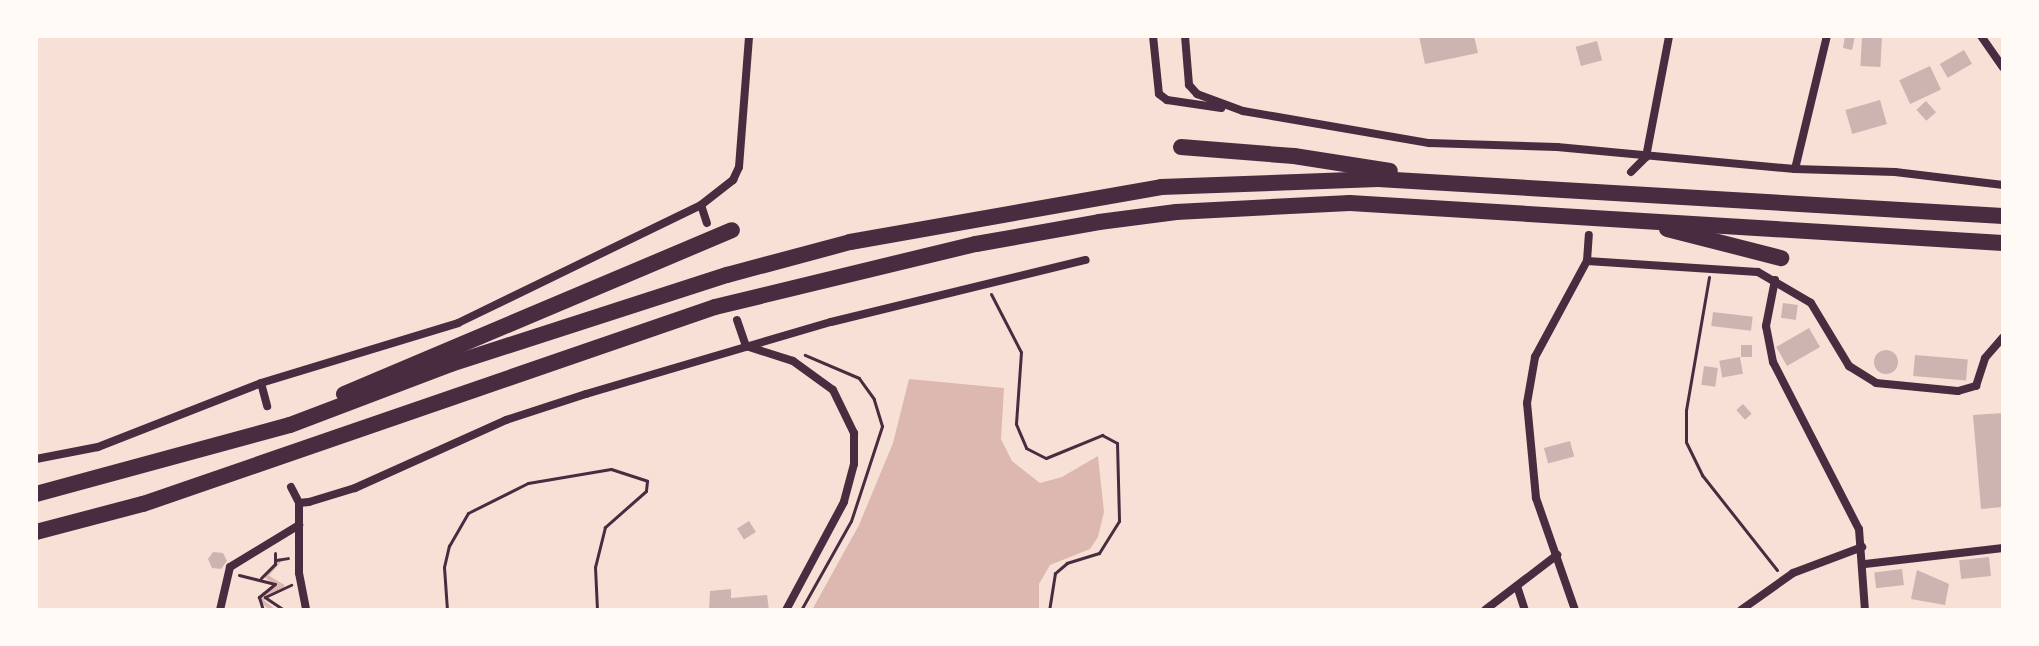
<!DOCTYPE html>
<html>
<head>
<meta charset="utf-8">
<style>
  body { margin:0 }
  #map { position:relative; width:2039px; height:646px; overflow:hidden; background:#f7e1d7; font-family:"Noto Sans",sans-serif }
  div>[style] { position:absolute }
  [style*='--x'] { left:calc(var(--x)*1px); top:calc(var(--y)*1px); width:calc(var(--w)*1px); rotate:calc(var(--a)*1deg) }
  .water>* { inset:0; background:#dcb8b0 }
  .stream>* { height:4px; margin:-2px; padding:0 2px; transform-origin:2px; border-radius:2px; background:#dcb8b0 }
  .building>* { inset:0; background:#ccb4b1; transform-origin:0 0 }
  .round { border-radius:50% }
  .path>* { height:3px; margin:-1.5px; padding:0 1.5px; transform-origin:1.5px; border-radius:1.5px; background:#4a2c40 }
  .minor>* { height:8px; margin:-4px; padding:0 4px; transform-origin:4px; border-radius:4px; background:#4a2c40 }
  .motorway>* { height:16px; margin:-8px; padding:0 8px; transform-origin:8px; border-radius:8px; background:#4a2c40 }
  span { translate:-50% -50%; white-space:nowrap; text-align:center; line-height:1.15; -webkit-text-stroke:8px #fffaf5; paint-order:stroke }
  .frame { position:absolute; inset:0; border:38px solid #fffaf5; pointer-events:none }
</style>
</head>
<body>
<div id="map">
  <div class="water">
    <div style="clip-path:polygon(909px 379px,1004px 388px,1001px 439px,1012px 461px,1040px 483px,1062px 477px,1098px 456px,1104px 512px,1098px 537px,1090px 549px,1050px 565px,1039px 584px,1039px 610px,812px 610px,859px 525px,893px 443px)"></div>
  </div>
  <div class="stream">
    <div style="--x:273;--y:610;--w:14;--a:-141"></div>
    <div style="--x:262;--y:601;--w:7;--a:-74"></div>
    <div style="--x:264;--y:594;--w:20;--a:-24"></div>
    <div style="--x:282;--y:586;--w:19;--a:-148"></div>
    <div style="--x:266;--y:576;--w:21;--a:-49"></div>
  </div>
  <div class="building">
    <div style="clip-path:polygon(1419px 36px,1474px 36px,1478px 53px,1425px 64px)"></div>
    <div style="clip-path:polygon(1845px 36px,1855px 36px,1852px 50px,1843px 48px)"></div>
    <div style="left:1862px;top:36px;width:20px;height:30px;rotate:3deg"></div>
    <div style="left:1597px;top:41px;width:20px;height:22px;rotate:75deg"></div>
    <div style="left:1964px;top:50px;width:16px;height:28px;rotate:60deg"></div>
    <div style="left:1930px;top:66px;width:26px;height:34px;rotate:65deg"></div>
    <div style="left:1880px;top:100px;width:25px;height:36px;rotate:74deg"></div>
    <div style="left:1926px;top:101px;width:15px;height:13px;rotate:48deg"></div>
    <div style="left:1783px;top:303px;width:15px;height:15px;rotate:8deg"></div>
    <div style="left:1713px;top:312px;width:40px;height:14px;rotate:7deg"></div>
    <div style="left:1809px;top:328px;width:22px;height:38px;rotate:60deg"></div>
    <div style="left:1741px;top:345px;width:11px;height:12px"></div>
    <div class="round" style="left:1874px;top:350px;width:24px;height:24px"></div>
    <div style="left:1915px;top:355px;width:53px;height:21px;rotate:5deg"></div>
    <div style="left:1740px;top:357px;width:17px;height:21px;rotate:80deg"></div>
    <div style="left:1704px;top:366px;width:14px;height:19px;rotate:8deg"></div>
    <div style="left:1743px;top:404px;width:13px;height:9px;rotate:48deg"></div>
    <div style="clip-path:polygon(2003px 413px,2003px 507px,1981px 509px,1973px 415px)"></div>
    <div style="left:1570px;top:441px;width:16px;height:27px;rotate:75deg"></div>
    <div style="left:749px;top:521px;width:13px;height:14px;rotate:58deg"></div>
    <div style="clip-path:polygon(213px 552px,223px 553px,227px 561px,221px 569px,212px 568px,208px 559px)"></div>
    <div style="left:1989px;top:557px;width:19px;height:30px;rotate:84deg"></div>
    <div style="left:1902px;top:569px;width:16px;height:28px;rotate:83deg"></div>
    <div style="clip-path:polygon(1917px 570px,1949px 584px,1945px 605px,1911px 599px)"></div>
    <div style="clip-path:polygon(731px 589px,731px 598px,767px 595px,769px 610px,709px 610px,710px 591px)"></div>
  </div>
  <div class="path">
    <div style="--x:1709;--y:277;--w:135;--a:99.8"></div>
    <div style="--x:1686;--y:410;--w:32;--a:90"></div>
    <div style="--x:1686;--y:442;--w:37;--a:64"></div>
    <div style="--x:1702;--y:475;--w:121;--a:51.7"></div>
    <div style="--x:991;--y:294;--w:65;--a:62.7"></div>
    <div style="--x:1021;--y:352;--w:72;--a:94"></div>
    <div style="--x:1016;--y:424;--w:26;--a:67"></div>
    <div style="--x:1026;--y:448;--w:22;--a:27"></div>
    <div style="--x:1046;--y:458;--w:61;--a:-22.3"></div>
    <div style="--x:1102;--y:435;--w:17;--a:28"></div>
    <div style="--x:1117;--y:443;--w:78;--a:88.5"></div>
    <div style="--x:1119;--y:521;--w:38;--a:122"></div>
    <div style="--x:1099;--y:553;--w:34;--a:163"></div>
    <div style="--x:1067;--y:563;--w:16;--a:140"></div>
    <div style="--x:1055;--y:573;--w:37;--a:99"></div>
    <div style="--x:276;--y:560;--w:12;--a:-9"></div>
    <div style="--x:239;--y:575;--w:37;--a:14"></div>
    <div style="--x:275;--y:584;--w:21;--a:141"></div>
    <div style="--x:259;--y:597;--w:14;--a:73"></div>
    <div style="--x:261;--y:578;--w:20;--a:-45"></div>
    <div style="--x:275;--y:564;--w:11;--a:-90"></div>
    <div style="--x:170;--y:610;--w:41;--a:0"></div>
    <div style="--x:284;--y:610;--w:23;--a:-146"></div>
    <div style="--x:265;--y:597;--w:29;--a:-25"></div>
    <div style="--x:447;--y:610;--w:43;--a:-94"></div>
    <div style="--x:444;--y:567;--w:22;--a:-77"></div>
    <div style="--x:449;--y:546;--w:38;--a:-60"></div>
    <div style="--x:468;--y:513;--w:67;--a:-26.6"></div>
    <div style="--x:528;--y:483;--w:84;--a:-9.6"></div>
    <div style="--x:611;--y:469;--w:38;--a:18"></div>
    <div style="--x:647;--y:481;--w:10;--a:96"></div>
    <div style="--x:646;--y:491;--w:55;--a:138.7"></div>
    <div style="--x:605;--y:527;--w:41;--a:104"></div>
    <div style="--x:595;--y:567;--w:43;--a:87.3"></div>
    <div style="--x:801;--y:610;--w:102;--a:-60.7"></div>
    <div style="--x:851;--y:521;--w:100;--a:-71.9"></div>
    <div style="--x:882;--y:426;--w:28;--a:-107"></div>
    <div style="--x:874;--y:399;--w:26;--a:-126"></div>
    <div style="--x:859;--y:378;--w:59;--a:-156.9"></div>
  </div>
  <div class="minor">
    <div style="--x:1153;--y:36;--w:58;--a:84.1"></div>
    <div style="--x:1159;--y:94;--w:10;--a:37"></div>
    <div style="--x:1167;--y:100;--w:55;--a:8.4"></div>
    <div style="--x:1185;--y:36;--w:49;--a:85.3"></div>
    <div style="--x:1189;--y:85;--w:12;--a:48"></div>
    <div style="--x:1197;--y:94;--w:49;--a:20.3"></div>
    <div style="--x:1243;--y:111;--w:189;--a:9.8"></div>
    <div style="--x:1429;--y:143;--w:128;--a:1.8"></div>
    <div style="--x:1557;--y:147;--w:239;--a:5.3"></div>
    <div style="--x:1795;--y:169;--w:100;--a:1.7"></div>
    <div style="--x:1895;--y:172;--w:109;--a:6.9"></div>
    <div style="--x:1981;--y:36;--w:38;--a:55"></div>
    <div style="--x:1795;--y:169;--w:137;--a:-76.5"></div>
    <div style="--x:1631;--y:172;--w:21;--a:-45"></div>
    <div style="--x:1646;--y:157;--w:123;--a:-79.2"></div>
    <div style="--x:701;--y:205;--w:19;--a:72"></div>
    <div style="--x:1587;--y:261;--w:171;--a:3.7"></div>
    <div style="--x:1758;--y:272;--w:61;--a:30.3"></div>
    <div style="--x:1811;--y:303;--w:74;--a:58.9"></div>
    <div style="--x:1849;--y:366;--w:32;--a:32"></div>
    <div style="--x:1876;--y:383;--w:82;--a:5.6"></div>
    <div style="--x:1958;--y:391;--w:19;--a:-16"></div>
    <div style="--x:1976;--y:386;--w:29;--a:-72"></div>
    <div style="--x:1985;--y:358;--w:28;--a:-49"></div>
    <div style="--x:1775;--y:280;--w:47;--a:101.1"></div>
    <div style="--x:1766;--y:326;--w:37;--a:79"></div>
    <div style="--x:1773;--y:362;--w:188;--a:62.8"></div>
    <div style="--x:1859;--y:529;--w:81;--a:85.8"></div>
    <div style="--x:737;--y:320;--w:28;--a:71"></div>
    <div style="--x:746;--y:346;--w:49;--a:17.7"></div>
    <div style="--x:793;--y:361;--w:49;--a:35.9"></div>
    <div style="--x:833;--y:390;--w:48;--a:64"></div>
    <div style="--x:854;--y:433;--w:31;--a:90"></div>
    <div style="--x:854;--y:464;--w:39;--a:105"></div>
    <div style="--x:844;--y:502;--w:123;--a:118.2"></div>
    <div style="--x:261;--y:383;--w:24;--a:75"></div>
    <div style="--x:36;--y:459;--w:63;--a:-11"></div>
    <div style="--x:98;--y:447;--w:175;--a:-21.4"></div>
    <div style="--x:261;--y:383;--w:206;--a:-16.9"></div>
    <div style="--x:458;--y:323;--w:270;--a:-25.9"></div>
    <div style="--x:701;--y:205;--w:41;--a:-38"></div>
    <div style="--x:733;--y:180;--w:14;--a:-65"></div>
    <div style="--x:739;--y:167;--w:131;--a:-85.6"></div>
    <div style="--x:291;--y:487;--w:18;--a:63"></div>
    <div style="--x:299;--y:503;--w:10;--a:-6"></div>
    <div style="--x:309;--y:502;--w:48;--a:-16.9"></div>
    <div style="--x:355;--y:488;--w:166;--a:-24.2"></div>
    <div style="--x:506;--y:420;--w:84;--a:-18"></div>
    <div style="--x:586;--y:394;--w:255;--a:-16.4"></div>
    <div style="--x:831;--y:322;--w:262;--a:-13.7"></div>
    <div style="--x:299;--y:503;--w:70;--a:90"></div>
    <div style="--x:299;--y:573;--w:38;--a:79"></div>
    <div style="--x:1865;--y:564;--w:139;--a:-6.6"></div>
    <div style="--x:1517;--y:586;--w:25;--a:72"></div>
    <div style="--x:220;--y:610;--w:44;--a:-76.9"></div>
    <div style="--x:230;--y:567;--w:81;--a:-31.3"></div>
    <div style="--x:1485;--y:610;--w:91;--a:-37.4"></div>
    <div style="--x:1575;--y:610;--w:119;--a:-109.2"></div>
    <div style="--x:1536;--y:498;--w:95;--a:-95.4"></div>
    <div style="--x:1527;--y:403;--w:47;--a:-80.1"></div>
    <div style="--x:1535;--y:357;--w:109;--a:-61.6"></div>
    <div style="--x:1587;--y:261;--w:26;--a:-86"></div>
    <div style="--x:1741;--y:610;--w:64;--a:-35.4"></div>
    <div style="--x:1793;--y:573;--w:74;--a:-20.6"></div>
  </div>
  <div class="motorway">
    <div style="--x:1181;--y:147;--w:113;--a:4.6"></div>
    <div style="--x:1294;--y:156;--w:97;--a:8.9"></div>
    <div style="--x:1667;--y:229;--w:118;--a:14.3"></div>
    <div style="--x:344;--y:394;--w:421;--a:-22.9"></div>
    <div style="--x:36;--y:494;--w:263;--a:-15.2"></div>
    <div style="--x:290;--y:425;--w:172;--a:-20.8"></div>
    <div style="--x:451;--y:364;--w:290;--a:-17.9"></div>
    <div style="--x:727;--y:275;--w:127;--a:-15"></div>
    <div style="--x:850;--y:242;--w:316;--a:-10"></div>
    <div style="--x:1161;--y:187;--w:217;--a:-2.1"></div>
    <div style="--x:1378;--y:179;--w:626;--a:3.39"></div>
    <div style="--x:36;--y:532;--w:111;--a:-14.7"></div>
    <div style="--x:143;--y:504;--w:605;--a:-19"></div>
    <div style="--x:715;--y:307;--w:268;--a:-13.6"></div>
    <div style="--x:976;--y:244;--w:125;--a:-10.1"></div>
    <div style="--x:1099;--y:222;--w:78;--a:-7.4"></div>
    <div style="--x:1176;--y:212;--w:174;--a:-3"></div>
    <div style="--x:1350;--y:203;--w:654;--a:3.51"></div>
  </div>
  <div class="frame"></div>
</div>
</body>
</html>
